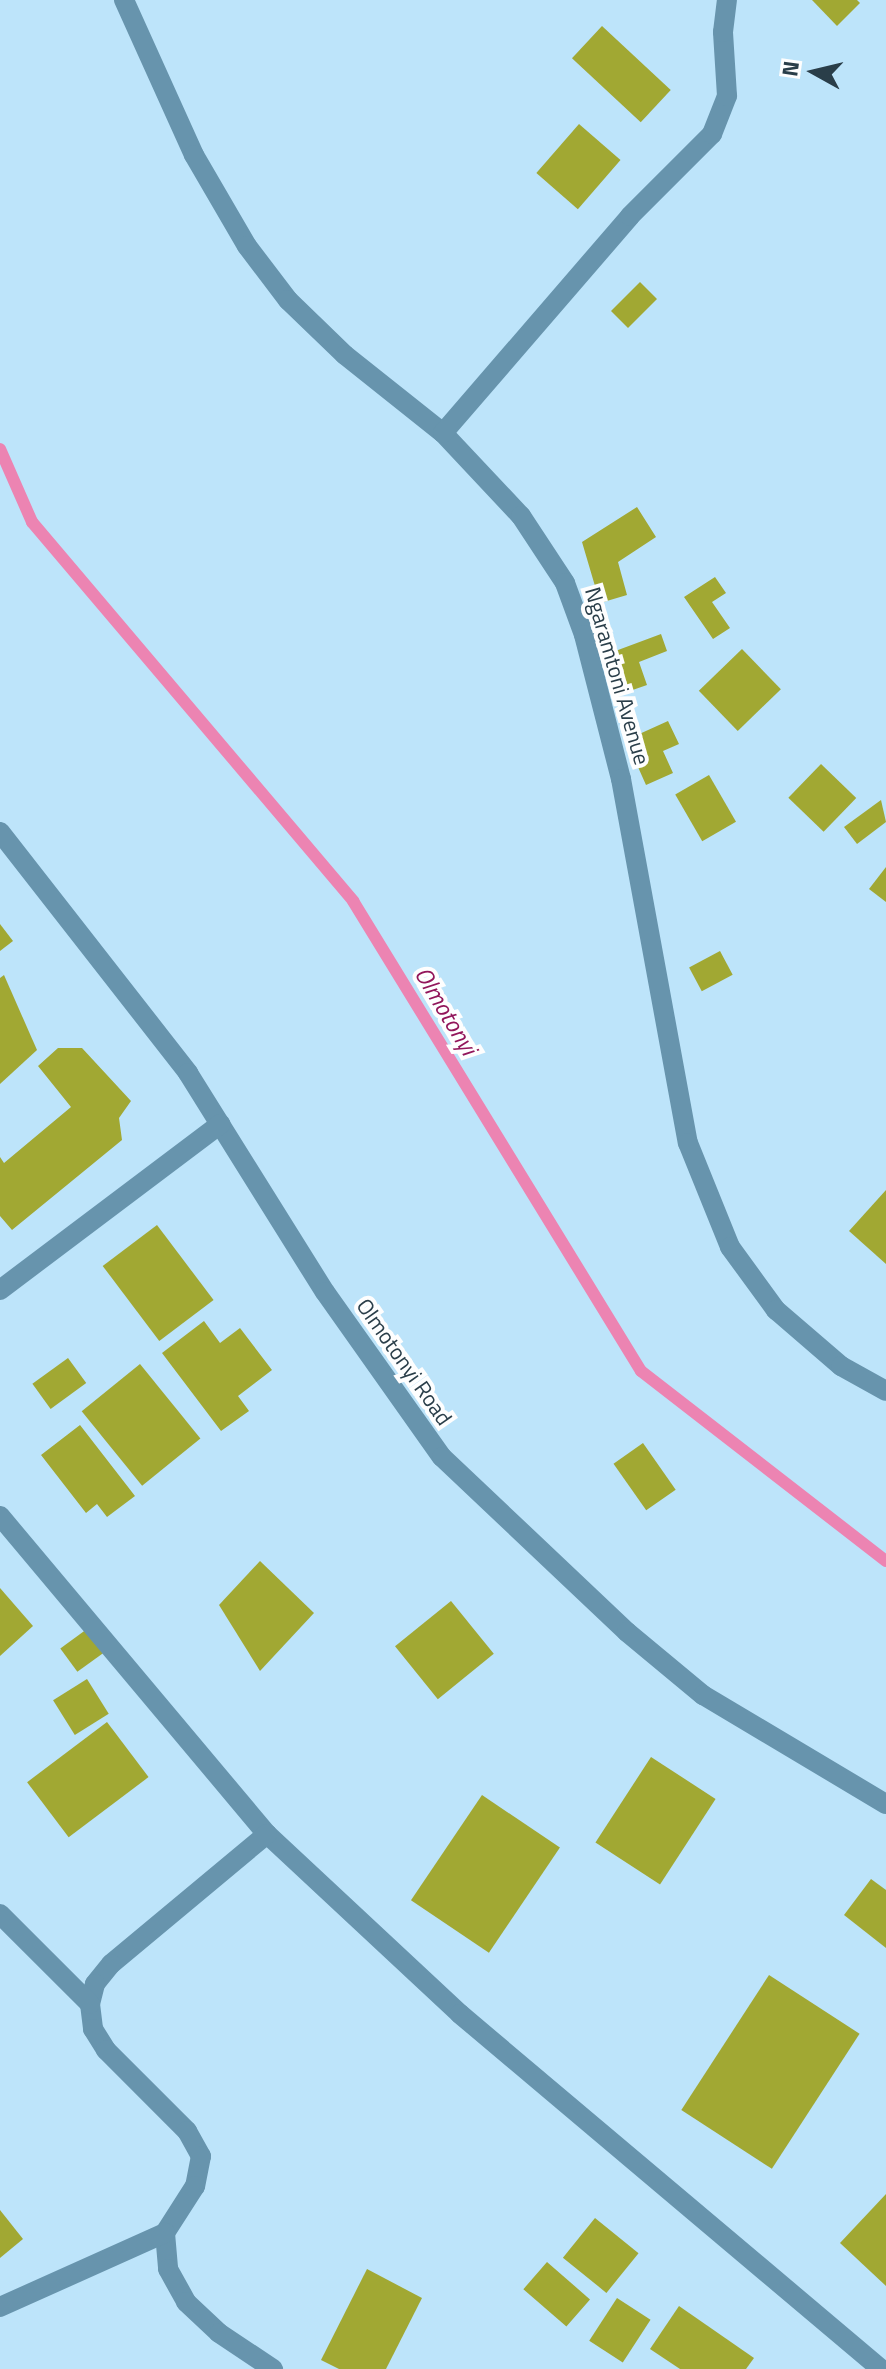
<!DOCTYPE html>
<html>
<head>
<meta charset="utf-8">
<style>
  body { margin:0 }
  #map { position:relative; width:886px; height:2369px; overflow:hidden; background:#bde4fa; font-family:"Titillium Web",sans-serif }
  div>[style] { position:absolute }
  [style*='--x'] { left:calc(var(--x)*1px); top:calc(var(--y)*1px); width:calc(var(--w)*1px); rotate:calc(var(--a)*1deg) }
  .stream>* { height:12px; margin:-6px; padding:0 6px; transform-origin:6px; border-radius:6px; background:#ec84b2 }
  .building>* { inset:0; background:#a1a833; transform-origin:0 0 }
  .minor>* { height:20px; margin:-10px; padding:0 10px; transform-origin:10px; border-radius:10px; background:#6794ad }
  span { translate:-50% -50%; white-space:nowrap; text-align:center; line-height:1.15; -webkit-text-stroke:8px #fefefe; paint-order:stroke }
  .street-label { font-size:22px; color:#2a3e49 }
  .water-label { font-size:24px; color:#92165b; font-style:italic }
  .north { position:absolute; left:774px; top:32px; width:80px; height:80px; -webkit-text-stroke:6px #fefefe; paint-order:stroke; rotate:278deg; font-size:22px; font-weight:700; line-height:32px; text-align:center; color:#2a3e49 }
  .north::after { content:''; display:block; margin:auto; width:28px; height:36px; background:#2a3e49; clip-path:polygon(50% 0,100% 100%,50% 72%,0 100%) }
</style>
</head>
<body>
<div id="map">
  <div class="stream">
    <div style="--x:0;--y:449;--w:80;--a:66.3"></div>
    <div style="--x:32;--y:522;--w:497;--a:49.7"></div>
    <div style="--x:353;--y:901;--w:551;--a:58.5"></div>
    <div style="--x:641;--y:1371;--w:310;--a:37.8"></div>
  </div>
  <div class="building">
    <div style="clip-path:polygon(812px 0,857px 0,860px 3px,837px 26px)"></div>
    <div style="left:602px;top:26px;width:94px;height:44px;rotate:43deg"></div>
    <div style="left:579px;top:124px;width:55px;height:65px;rotate:41deg"></div>
    <div style="left:640px;top:282px;width:24px;height:41px;rotate:45deg"></div>
    <div style="clip-path:polygon(637px 507px,656px 537px,618px 562px,627px 595px,600px 603px,582px 542px)"></div>
    <div style="clip-path:polygon(715px 577px,726px 593px,712px 602px,730px 628px,713px 639px,684px 597px)"></div>
    <div style="clip-path:polygon(661px 634px,667px 651px,639px 662px,647px 685px,624px 693px,610px 653px)"></div>
    <div style="left:742px;top:649px;width:56px;height:60px;rotate:46deg"></div>
    <div style="clip-path:polygon(668px 721px,679px 744px,663px 751px,673px 773px,646px 785px,626px 740px)"></div>
    <div style="left:821px;top:764px;width:49px;height:47px;rotate:44deg"></div>
    <div style="left:709px;top:775px;width:54px;height:39px;rotate:60deg"></div>
    <div style="clip-path:polygon(881px 800px,886px 822px,857px 844px,844px 827px)"></div>
    <div style="clip-path:polygon(886px 867px,886px 902px,869px 889px)"></div>
    <div style="clip-path:polygon(0 924px,13px 941px,0 951px)"></div>
    <div style="left:720px;top:951px;width:27px;height:35px;rotate:62deg"></div>
    <div style="clip-path:polygon(4px 975px,37px 1050px,0 1084px,0 978px)"></div>
    <div style="clip-path:polygon(58px 1048px,82px 1048px,131px 1101px,119px 1118px,122px 1140px,12px 1230px,0 1216px,0 1157px,4px 1163px,71px 1107px,38px 1066px)"></div>
    <div style="clip-path:polygon(886px 1190px,886px 1264px,849px 1231px)"></div>
    <div style="left:157px;top:1225px;width:94px;height:68px;rotate:53deg"></div>
    <div style="clip-path:polygon(204px 1321px,220px 1343px,240px 1328px,272px 1370px,238px 1396px,249px 1411px,221px 1431px,162px 1353px)"></div>
    <div style="left:68px;top:1358px;width:31px;height:44px;rotate:54deg"></div>
    <div style="left:140px;top:1364px;width:96px;height:75px;rotate:51deg"></div>
    <div style="clip-path:polygon(80px 1425px,135px 1496px,107px 1517px,97px 1504px,86px 1513px,41px 1455px)"></div>
    <div style="left:643px;top:1443px;width:57px;height:36px;rotate:55deg"></div>
    <div style="clip-path:polygon(260px 1561px,314px 1613px,260px 1671px,219px 1605px)"></div>
    <div style="clip-path:polygon(0 1588px,33px 1626px,0 1656px)"></div>
    <div style="left:451px;top:1601px;width:68px;height:72px;rotate:51deg"></div>
    <div style="left:87px;top:1629px;width:29px;height:33px;rotate:54deg"></div>
    <div style="left:87px;top:1679px;width:41px;height:40px;rotate:58deg"></div>
    <div style="left:107px;top:1722px;width:69px;height:100px;rotate:53deg"></div>
    <div style="left:651px;top:1757px;width:77px;height:102px;rotate:33deg"></div>
    <div style="left:482px;top:1795px;width:94px;height:127px;rotate:34deg"></div>
    <div style="clip-path:polygon(871px 1879px,886px 1890px,886px 1948px,844px 1915px)"></div>
    <div style="left:769px;top:1975px;width:108px;height:161px;rotate:33deg"></div>
    <div style="clip-path:polygon(886px 2194px,886px 2286px,840px 2243px)"></div>
    <div style="clip-path:polygon(0 2210px,23px 2239px,0 2258px)"></div>
    <div style="left:595px;top:2218px;width:56px;height:51px;rotate:39deg"></div>
    <div style="left:547px;top:2262px;width:57px;height:36px;rotate:41deg"></div>
    <div style="clip-path:polygon(367px 2269px,422px 2298px,386px 2369px,339px 2369px,321px 2360px)"></div>
    <div style="left:617px;top:2298px;width:40px;height:51px;rotate:33deg"></div>
    <div style="clip-path:polygon(679px 2306px,754px 2358px,746px 2369px,680px 2369px,650px 2349px)"></div>
  </div>
  <div class="minor">
    <div style="--x:124;--y:0;--w:170;--a:65.7"></div>
    <div style="--x:194;--y:155;--w:105;--a:59.8"></div>
    <div style="--x:247;--y:246;--w:68;--a:52.8"></div>
    <div style="--x:288;--y:300;--w:79;--a:44"></div>
    <div style="--x:345;--y:355;--w:125;--a:38.5"></div>
    <div style="--x:443;--y:433;--w:114;--a:46.8"></div>
    <div style="--x:521;--y:516;--w:80;--a:56.7"></div>
    <div style="--x:565;--y:583;--w:55;--a:69.9"></div>
    <div style="--x:584;--y:635;--w:149;--a:75.6"></div>
    <div style="--x:621;--y:779;--w:370;--a:79.6"></div>
    <div style="--x:688;--y:1143;--w:112;--a:68"></div>
    <div style="--x:730;--y:1247;--w:78;--a:53.9"></div>
    <div style="--x:776;--y:1310;--w:86;--a:40.7"></div>
    <div style="--x:841;--y:1366;--w:51;--a:29.1"></div>
    <div style="--x:443;--y:433;--w:286;--a:-49.2"></div>
    <div style="--x:630;--y:216;--w:116;--a:-45"></div>
    <div style="--x:712;--y:134;--w:41;--a:-68.5"></div>
    <div style="--x:727;--y:96;--w:64;--a:-93.6"></div>
    <div style="--x:723;--y:32;--w:32;--a:-83"></div>
    <div style="--x:0;--y:832;--w:306;--a:52"></div>
    <div style="--x:188;--y:1073;--w:258;--a:58"></div>
    <div style="--x:325;--y:1292;--w:202;--a:54.7"></div>
    <div style="--x:442;--y:1457;--w:255;--a:43.4"></div>
    <div style="--x:627;--y:1632;--w:99;--a:39.7"></div>
    <div style="--x:703;--y:1695;--w:213;--a:30.8"></div>
    <div style="--x:0;--y:1290;--w:276;--a:-37"></div>
    <div style="--x:0;--y:1516;--w:415;--a:50"></div>
    <div style="--x:267;--y:1834;--w:264;--a:43"></div>
    <div style="--x:460;--y:2014;--w:551;--a:40.14"></div>
    <div style="--x:267;--y:1834;--w:203;--a:140.2"></div>
    <div style="--x:111;--y:1964;--w:26;--a:129"></div>
    <div style="--x:95;--y:1984;--w:21;--a:104"></div>
    <div style="--x:90;--y:2004;--w:25;--a:83"></div>
    <div style="--x:93;--y:2029;--w:25;--a:58"></div>
    <div style="--x:106;--y:2050;--w:115;--a:45"></div>
    <div style="--x:187;--y:2131;--w:29;--a:61"></div>
    <div style="--x:201;--y:2156;--w:31;--a:101"></div>
    <div style="--x:195;--y:2186;--w:56;--a:122.6"></div>
    <div style="--x:165;--y:2233;--w:36;--a:85"></div>
    <div style="--x:168;--y:2269;--w:38;--a:61"></div>
    <div style="--x:186;--y:2302;--w:45;--a:43.2"></div>
    <div style="--x:219;--y:2333;--w:65;--a:33.7"></div>
    <div style="--x:0;--y:1914;--w:127;--a:45"></div>
    <div style="--x:0;--y:2307;--w:181;--a:-24.2"></div>
  </div>
  <div class="street-label">
    <span style="left:617px;top:676px;rotate:74deg">Ngaramtoni Avenue</span>
    <span style="left:404px;top:1362px;rotate:55deg">Olmotonyi Road</span>
  </div>
  <div class="water-label">
    <span style="left:446px;top:1011px;rotate:59deg">Olmotonyi</span>
  </div>
  <div class="north">N</div>
</div>
</body>
</html>
